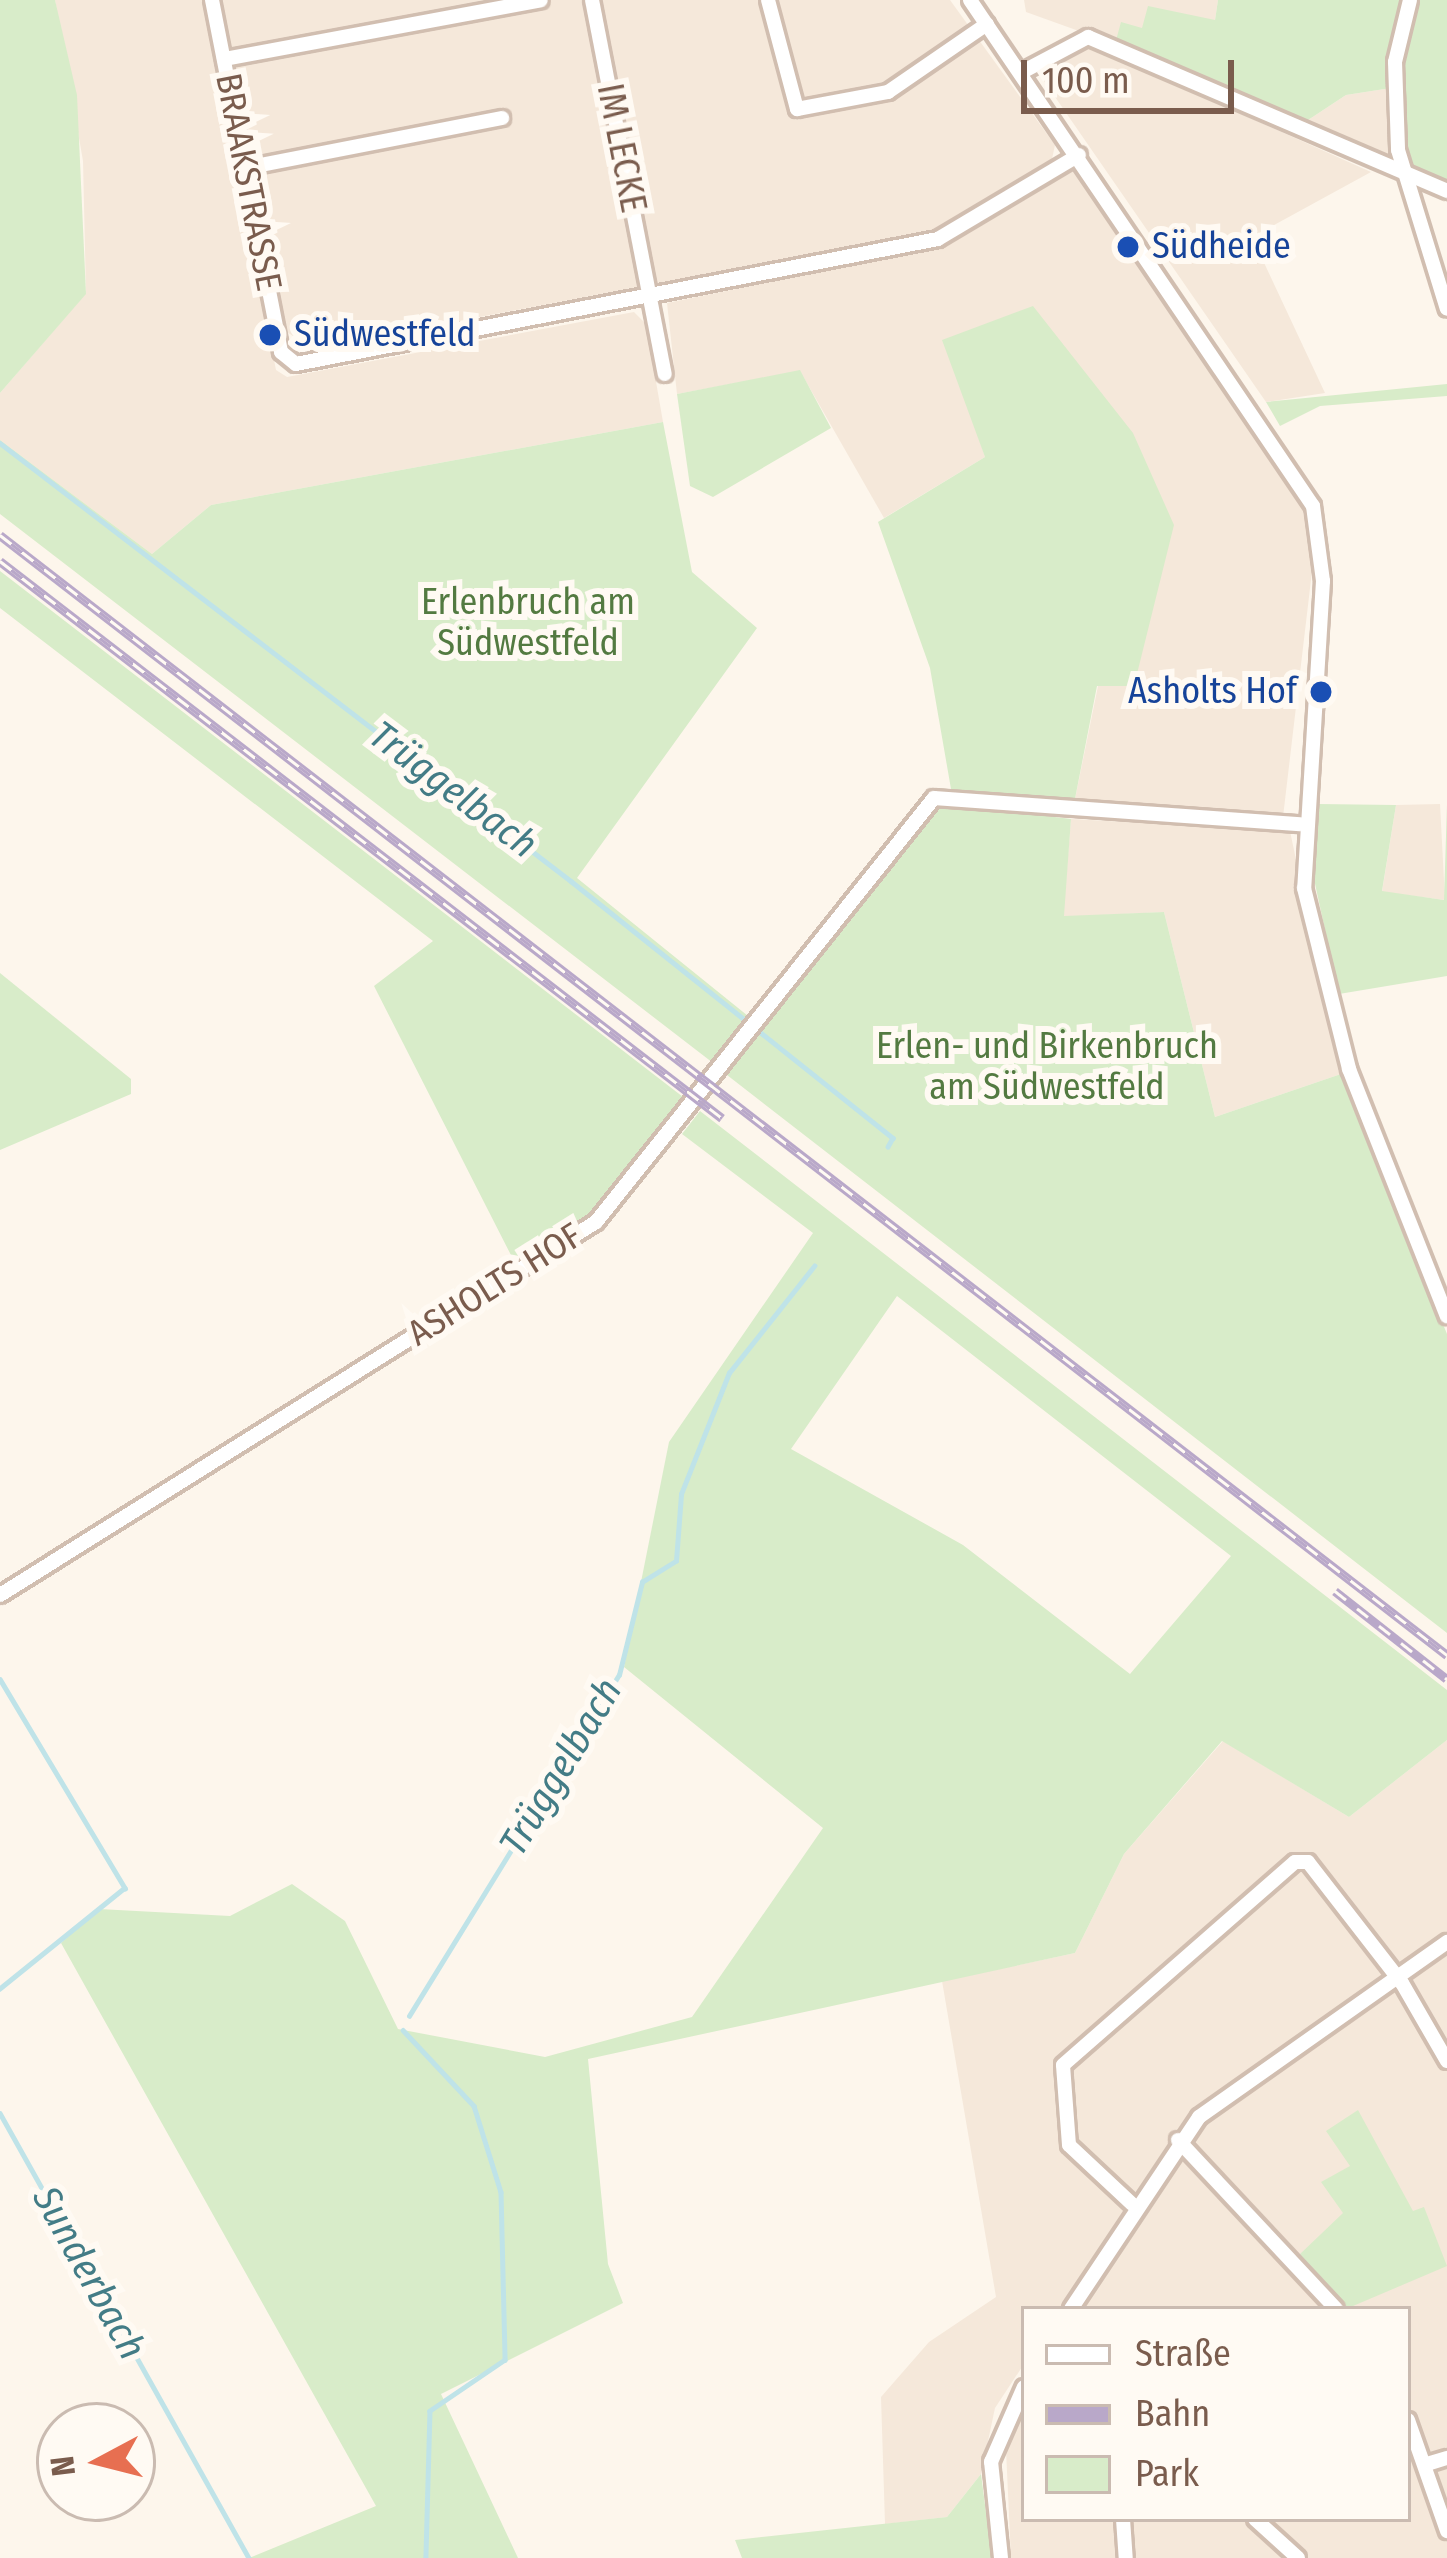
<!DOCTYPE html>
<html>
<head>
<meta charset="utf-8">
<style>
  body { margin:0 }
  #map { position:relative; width:1447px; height:2558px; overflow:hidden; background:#fdf6ec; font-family:"Fira Sans Condensed",sans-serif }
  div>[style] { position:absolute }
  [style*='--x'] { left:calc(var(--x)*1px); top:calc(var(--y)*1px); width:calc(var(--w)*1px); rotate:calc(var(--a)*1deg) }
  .residential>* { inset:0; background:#f5e8da }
  .green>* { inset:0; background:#d8ecc9 }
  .stream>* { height:4.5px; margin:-2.25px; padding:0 2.25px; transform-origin:2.25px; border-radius:2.25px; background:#bfe3e8 }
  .roads { filter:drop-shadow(3px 0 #d1beb0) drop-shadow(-3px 0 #d1beb0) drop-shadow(0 3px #d1beb0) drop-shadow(0 -3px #d1beb0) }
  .street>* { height:14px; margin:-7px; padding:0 7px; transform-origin:7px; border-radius:7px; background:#fff }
  .rail>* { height:9px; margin-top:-4.5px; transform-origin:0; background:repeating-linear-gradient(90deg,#fffaf3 0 14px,#b9a8c9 0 28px); box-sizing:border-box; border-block:3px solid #b9a8c9 }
  .dots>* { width:33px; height:33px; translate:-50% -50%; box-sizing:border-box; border:6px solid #fffaf3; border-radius:50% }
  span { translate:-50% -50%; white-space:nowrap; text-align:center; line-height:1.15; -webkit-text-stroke:12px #fffaf3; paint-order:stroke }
  .street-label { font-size:36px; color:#7a5c4d }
  .transit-label { font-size:36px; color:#164399 }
  .left { translate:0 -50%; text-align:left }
  .right { translate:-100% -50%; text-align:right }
  .park-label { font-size:36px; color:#537a41 }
  .water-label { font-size:39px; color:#437c86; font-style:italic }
  .legend { position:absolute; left:1021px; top:2306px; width:390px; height:216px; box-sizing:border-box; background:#fffaf3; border:3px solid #cabbb1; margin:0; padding:15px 21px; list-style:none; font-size:36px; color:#7a5c4d }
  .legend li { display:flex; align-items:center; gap:24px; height:60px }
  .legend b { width:60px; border:3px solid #cabbb1 }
  .north { position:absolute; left:36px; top:2402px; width:120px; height:120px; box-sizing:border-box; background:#fffaf3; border:3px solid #cabbb1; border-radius:50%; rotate:263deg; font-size:33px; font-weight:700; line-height:48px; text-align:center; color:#7a5c4d }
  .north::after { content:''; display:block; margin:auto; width:42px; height:54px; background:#e76f51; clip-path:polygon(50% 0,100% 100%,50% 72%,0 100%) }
  .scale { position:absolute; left:1021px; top:60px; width:213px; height:54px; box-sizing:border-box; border:6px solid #7a5c4d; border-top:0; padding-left:15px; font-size:36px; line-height:42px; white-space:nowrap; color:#7a5c4d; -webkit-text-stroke:9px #fffaf3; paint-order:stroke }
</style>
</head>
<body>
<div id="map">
  <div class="residential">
    <div style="clip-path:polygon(55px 0,203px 0,276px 370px,287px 377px,634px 312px,646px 324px,663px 422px,211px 505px,152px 554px,0 440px,0 393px,86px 293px,83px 161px)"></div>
    <div style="clip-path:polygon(221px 0,950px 0,1055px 145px,1052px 159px,982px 212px,932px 231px,312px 349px,287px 332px)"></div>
    <div style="clip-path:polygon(1024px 0,1218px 0,1215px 20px,1142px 28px,1115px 44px,1026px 12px)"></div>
    <div style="clip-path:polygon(1087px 45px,1371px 172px,1252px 237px,1325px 393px,1266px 402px,1044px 81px,1049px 63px)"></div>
    <div style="clip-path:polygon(1391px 88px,1393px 165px,1302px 124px,1346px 95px)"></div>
    <div style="clip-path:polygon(1073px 170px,1302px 506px,1313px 563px,1283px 817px,1074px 804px,1098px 686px,976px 428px,985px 457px,884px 518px,800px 371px,677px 394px,667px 303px,938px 248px)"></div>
    <div style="clip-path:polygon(1440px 804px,1445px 900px,1382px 892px,1396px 805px)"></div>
    <div style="clip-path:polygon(1071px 819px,1290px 831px,1341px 1074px,1215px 1117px,1164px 912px,1063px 917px)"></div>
    <div style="clip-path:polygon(1447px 1740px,1447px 2558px,1011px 2558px,1006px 2450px,1024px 2407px,1024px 2519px,1408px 2519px,1408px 2309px,1024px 2309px,1024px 2364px,995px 2408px,981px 2474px,947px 2517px,885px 2524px,881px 2397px,929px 2342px,996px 2297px,942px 1981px,1075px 1953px,1124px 1854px,1223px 1741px,1349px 1817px)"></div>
  </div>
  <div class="green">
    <div style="clip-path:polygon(0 0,55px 0,77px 95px,86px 294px,0 393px)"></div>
    <div style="clip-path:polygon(1218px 0,1405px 0,1391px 88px,1346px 95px,1302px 124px,1115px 44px,1121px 22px,1142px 28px,1148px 6px,1215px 20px)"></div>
    <div style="clip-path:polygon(1418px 0,1447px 0,1447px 186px,1406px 163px,1402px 62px)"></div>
    <div style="clip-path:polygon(1033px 306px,1133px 433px,1174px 525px,1134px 686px,1097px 686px,1074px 804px,951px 789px,930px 668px,878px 522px,985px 457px,942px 340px)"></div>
    <div style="clip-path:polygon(800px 370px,831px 428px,713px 497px,690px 486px,677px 394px)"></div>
    <div style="clip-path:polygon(1447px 384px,1447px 396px,1320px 406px,1280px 426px,1266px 402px)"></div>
    <div style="clip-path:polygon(663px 422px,692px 572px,757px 628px,577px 878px,753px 1020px,717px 1066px,0 514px,0 440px,152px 554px,211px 505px)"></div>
    <div style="clip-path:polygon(0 571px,687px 1100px,590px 1215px,516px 1265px,374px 986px,433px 941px,0 608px)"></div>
    <div style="clip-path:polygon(941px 803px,1071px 819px,1064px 916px,1164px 912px,1215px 1117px,1341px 1074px,1447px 1334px,1447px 1633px,727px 1075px)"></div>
    <div style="clip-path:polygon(1318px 804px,1396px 805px,1382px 891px,1444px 900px,1447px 804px,1447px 976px,1339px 994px,1312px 870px)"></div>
    <div style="clip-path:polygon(0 973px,131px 1079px,131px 1094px,0 1150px)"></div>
    <div style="clip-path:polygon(evenodd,700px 1111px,1447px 1690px,1447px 1740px,1349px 1817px,1222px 1741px,1124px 1854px,1075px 1953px,588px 2059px,608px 2264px,623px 2303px,441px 2394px,518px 2558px,249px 2558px,376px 2506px,61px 1943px,99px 1909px,230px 1916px,292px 1884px,345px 1921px,398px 2029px,545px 2057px,692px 2017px,823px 1828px,624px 1667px,669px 1442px,813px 1233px,682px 1134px,700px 1111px,897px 1296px,1231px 1556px,1130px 1674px,963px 1545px,791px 1449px,897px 1296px)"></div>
    <div style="clip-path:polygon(1358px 2110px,1413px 2211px,1424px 2207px,1447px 2266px,1346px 2309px,1299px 2255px,1343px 2213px,1321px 2182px,1350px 2166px,1326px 2131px)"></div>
    <div style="clip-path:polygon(981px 2474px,992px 2558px,742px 2558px,735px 2540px,947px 2517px)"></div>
  </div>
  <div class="stream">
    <div style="--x:0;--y:443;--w:720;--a:37.49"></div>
    <div style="--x:571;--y:881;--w:412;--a:38.6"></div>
    <div style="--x:893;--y:1138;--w:10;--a:119"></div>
    <div style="--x:0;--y:1679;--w:244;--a:59.1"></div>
    <div style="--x:125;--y:1888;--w:161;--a:141.1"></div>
    <div style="--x:409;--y:2016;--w:400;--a:-58.4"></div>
    <div style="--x:619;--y:1675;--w:96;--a:-76.1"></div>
    <div style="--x:642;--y:1582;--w:40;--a:-32"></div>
    <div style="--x:676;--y:1561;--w:67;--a:-85.7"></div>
    <div style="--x:681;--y:1494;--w:130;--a:-68.4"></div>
    <div style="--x:729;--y:1373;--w:137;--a:-51.5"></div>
    <div style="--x:403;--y:2030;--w:104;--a:46.9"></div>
    <div style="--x:474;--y:2106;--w:90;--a:72.6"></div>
    <div style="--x:501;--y:2192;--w:168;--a:88.6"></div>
    <div style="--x:505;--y:2360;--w:91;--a:145.8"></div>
    <div style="--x:430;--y:2411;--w:147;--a:91.6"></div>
    <div style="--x:0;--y:2113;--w:510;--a:60.77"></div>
  </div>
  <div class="roads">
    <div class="street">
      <div style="--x:212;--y:0;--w:359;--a:78.9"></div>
      <div style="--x:281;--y:352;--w:19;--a:39"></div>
      <div style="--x:296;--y:364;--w:654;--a:-11.02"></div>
      <div style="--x:938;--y:239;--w:164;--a:-30.8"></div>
      <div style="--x:592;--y:0;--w:381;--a:79"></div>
      <div style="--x:768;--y:0;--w:113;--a:75.1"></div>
      <div style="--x:797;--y:109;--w:93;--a:-10.6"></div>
      <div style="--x:888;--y:92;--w:120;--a:-34.5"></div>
      <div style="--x:970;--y:0;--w:611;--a:55.87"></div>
      <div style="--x:1313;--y:506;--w:76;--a:82.4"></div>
      <div style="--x:1323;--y:581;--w:308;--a:93.5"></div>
      <div style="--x:1304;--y:888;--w:187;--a:76"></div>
      <div style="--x:1349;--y:1069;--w:266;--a:68.4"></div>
      <div style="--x:1410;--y:0;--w:64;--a:103.6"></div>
      <div style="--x:1395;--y:62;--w:88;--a:88"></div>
      <div style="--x:1398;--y:150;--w:166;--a:72.9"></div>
      <div style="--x:224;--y:59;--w:322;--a:-10.5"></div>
      <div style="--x:1022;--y:72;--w:75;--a:-27.9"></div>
      <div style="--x:1088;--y:37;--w:391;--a:23.2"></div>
      <div style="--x:245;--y:168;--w:262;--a:-11"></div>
      <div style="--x:0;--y:1595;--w:703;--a:-32.04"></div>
      <div style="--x:596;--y:1222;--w:542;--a:-51.44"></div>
      <div style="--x:934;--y:798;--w:367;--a:4.1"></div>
      <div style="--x:1178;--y:2140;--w:231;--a:46.9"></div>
      <div style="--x:1132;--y:2204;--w:86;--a:-136.9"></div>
      <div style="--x:1069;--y:2145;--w:80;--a:-94.3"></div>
      <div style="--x:1063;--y:2065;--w:308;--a:-41.2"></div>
      <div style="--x:1295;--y:1862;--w:13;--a:0"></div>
      <div style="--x:1308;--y:1862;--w:153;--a:52.2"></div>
      <div style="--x:1402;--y:1983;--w:90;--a:60"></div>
      <div style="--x:1071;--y:2309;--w:231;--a:-56.3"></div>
      <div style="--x:1199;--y:2117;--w:304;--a:-35.2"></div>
      <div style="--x:1408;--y:2420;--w:118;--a:70.6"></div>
      <div style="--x:1427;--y:2464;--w:21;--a:-17"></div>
      <div style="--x:1123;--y:2519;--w:39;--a:86"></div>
      <div style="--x:1255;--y:2519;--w:58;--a:42.2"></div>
      <div style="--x:1001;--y:2558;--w:97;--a:-95.9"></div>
      <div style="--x:991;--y:2462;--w:82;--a:-66.3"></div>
    </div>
  </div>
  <div class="rail">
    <div style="--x:0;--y:535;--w:1830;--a:37.74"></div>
    <div style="--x:0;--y:561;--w:912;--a:37.65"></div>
    <div style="--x:1335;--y:1591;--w:142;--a:38.2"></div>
  </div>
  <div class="dots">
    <div style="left:1128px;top:247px;background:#1a4fb4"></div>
    <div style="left:270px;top:335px;background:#1a4fb4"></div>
    <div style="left:1321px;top:692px;background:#1a4fb4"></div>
  </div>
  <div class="street-label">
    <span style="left:621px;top:148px;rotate:79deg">IM LECKE</span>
    <span style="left:248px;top:182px;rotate:79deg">BRAAKSTRASSE</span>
    <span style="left:495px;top:1285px;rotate:-32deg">ASHOLTS HOF</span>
  </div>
  <div class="transit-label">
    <span class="left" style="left:1152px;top:247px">Südheide</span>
    <span class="left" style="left:294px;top:335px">Südwestfeld</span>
    <span class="right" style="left:1297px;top:692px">Asholts Hof</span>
  </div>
  <div class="park-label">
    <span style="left:528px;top:623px">Erlenbruch am<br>Südwestfeld</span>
    <span style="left:1047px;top:1067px">Erlen- und Birkenbruch<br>am Südwestfeld</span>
  </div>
  <div class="water-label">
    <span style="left:453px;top:790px;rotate:37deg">Trüggelbach</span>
    <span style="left:561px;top:1767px;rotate:-59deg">Trüggelbach</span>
    <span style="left:89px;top:2273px;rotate:61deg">Sunderbach</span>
  </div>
  <ul class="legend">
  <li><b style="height:15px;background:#fff"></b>Straße</li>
  <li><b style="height:15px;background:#b9a8c9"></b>Bahn</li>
  <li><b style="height:33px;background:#d8ecc9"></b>Park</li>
  </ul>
  <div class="north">N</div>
  <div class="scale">100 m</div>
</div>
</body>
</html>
